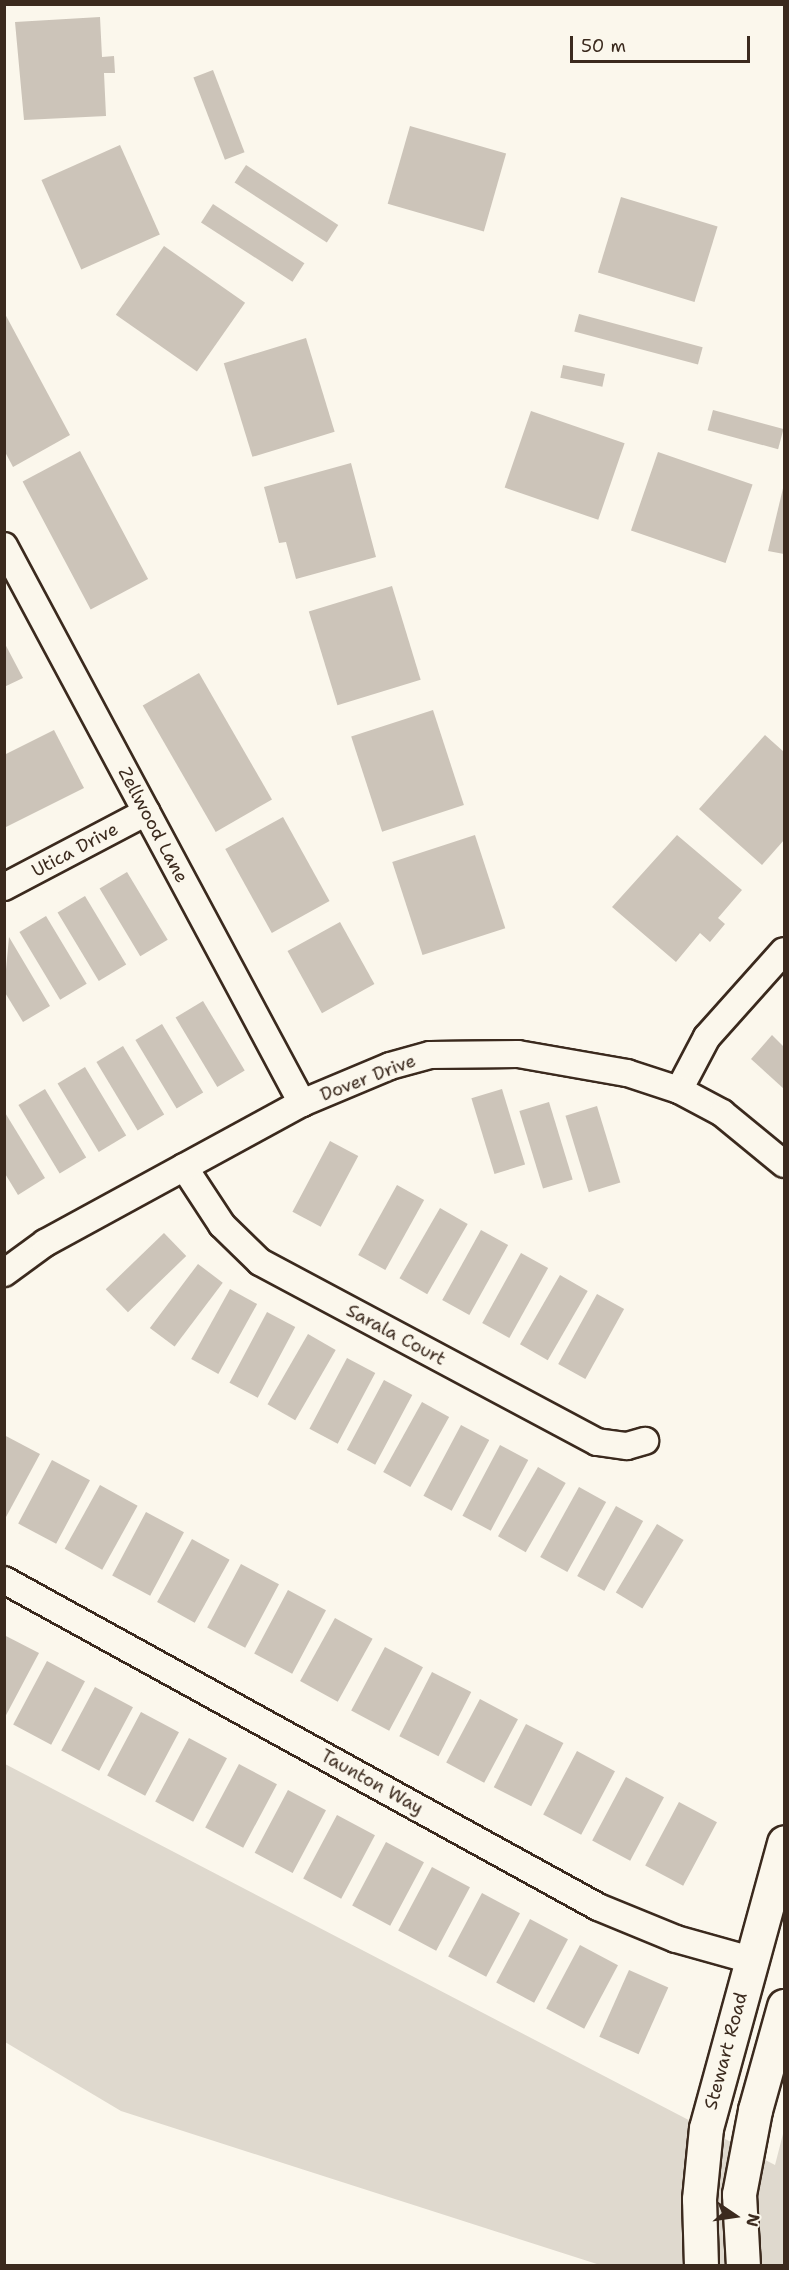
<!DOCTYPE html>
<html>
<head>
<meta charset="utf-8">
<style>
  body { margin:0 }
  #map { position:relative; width:789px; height:2270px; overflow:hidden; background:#fbf7ec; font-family:"Shantell Sans",sans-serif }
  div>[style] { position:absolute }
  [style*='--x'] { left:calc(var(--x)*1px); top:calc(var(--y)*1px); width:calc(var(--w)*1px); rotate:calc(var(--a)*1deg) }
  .green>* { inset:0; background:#dfd9ce }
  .building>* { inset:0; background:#ccc4b9; transform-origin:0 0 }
  .roads { filter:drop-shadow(2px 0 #3b2a1e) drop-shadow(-2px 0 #3b2a1e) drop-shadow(0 2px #3b2a1e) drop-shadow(0 -2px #3b2a1e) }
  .street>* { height:26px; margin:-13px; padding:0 13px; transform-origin:13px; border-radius:13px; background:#fbf7ec }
  .secondary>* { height:33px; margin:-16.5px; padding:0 16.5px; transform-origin:16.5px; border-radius:16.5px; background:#fbf7ec }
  span { translate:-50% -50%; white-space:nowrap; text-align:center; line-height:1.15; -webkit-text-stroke:6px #fbf7ec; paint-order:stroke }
  .street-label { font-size:18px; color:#3b2a1e }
  .frame { position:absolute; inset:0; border:6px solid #3b2a1e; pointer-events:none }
  .north { position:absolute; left:705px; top:2186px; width:60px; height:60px; -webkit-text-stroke:4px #fbf7ec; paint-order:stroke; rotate:103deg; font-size:16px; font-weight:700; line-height:24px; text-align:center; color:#3b2a1e }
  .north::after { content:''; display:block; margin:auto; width:21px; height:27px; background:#3b2a1e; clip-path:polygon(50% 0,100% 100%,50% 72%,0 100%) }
  .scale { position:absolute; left:570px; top:36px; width:180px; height:27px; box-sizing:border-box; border:3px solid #3b2a1e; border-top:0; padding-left:8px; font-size:18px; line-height:21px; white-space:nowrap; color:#3b2a1e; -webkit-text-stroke:4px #fbf7ec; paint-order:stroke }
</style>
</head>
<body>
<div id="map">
  <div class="green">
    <div style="clip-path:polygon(5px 1764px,775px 2165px,784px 2130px,784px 2265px,600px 2265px,121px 2111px,5px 2042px)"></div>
  </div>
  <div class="building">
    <div style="clip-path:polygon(100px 17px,102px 57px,114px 56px,115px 73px,104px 73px,106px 116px,24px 120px,15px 22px)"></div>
    <div style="left:213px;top:70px;width:88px;height:21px;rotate:69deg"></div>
    <div style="left:410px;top:126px;width:100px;height:81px;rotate:16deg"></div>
    <div style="left:120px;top:145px;width:98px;height:86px;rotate:66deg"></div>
    <div style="left:246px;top:165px;width:110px;height:21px;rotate:33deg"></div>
    <div style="left:621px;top:197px;width:101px;height:79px;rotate:17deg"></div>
    <div style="left:213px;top:204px;width:109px;height:22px;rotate:33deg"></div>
    <div style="left:164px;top:246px;width:99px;height:84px;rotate:35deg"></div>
    <div style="clip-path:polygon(4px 312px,70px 435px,13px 467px,4px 450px)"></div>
    <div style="left:579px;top:314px;width:128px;height:18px;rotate:15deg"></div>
    <div style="left:306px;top:338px;width:98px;height:86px;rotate:73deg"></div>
    <div style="left:563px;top:365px;width:43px;height:13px;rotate:12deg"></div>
    <div style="left:713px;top:410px;width:73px;height:21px;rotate:15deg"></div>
    <div style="left:531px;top:411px;width:99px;height:81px;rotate:19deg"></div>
    <div style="left:80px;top:451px;width:145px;height:65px;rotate:62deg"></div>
    <div style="left:658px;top:452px;width:100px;height:83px;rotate:19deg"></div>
    <div style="clip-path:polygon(351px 463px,376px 557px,296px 579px,286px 542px,279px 543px,264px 487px)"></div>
    <div style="clip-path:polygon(784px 484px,784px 554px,768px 551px)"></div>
    <div style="left:392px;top:586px;width:98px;height:87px;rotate:73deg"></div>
    <div style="clip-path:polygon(4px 642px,23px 678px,4px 687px)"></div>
    <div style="left:199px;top:673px;width:146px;height:65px;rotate:60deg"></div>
    <div style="left:433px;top:710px;width:100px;height:86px;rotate:72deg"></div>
    <div style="clip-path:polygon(54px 730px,84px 788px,4px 828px,4px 755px)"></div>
    <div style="clip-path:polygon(765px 735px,784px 752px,784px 840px,762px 865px,699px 809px)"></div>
    <div style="left:283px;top:817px;width:96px;height:66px;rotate:61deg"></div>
    <div style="left:475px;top:835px;width:98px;height:87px;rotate:72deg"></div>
    <div style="clip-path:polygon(677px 835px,742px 890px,718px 918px,725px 924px,710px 942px,700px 933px,676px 962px,612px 907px)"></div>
    <div style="left:127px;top:872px;width:79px;height:32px;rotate:59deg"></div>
    <div style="left:85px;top:896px;width:80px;height:32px;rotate:59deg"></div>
    <div style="left:46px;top:916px;width:79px;height:31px;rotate:59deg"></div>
    <div style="left:340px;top:922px;width:71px;height:60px;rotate:61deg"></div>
    <div style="clip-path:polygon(9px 937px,50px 1006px,23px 1022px,4px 991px)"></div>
    <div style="left:203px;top:1001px;width:81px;height:32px;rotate:59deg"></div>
    <div style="left:162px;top:1024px;width:80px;height:31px;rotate:59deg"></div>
    <div style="clip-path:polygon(772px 1035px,784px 1047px,784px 1089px,751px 1059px)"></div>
    <div style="left:123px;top:1046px;width:80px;height:31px;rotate:59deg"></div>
    <div style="left:85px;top:1067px;width:80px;height:32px;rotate:59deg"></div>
    <div style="left:45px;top:1089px;width:80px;height:31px;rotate:59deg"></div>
    <div style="left:502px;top:1089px;width:79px;height:32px;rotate:73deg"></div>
    <div style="left:549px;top:1102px;width:81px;height:31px;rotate:73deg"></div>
    <div style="left:597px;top:1106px;width:80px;height:33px;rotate:73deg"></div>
    <div style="clip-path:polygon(4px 1111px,45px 1178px,18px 1195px,4px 1172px)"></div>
    <div style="left:330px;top:1141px;width:32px;height:80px;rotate:28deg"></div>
    <div style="left:397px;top:1185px;width:31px;height:80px;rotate:29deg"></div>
    <div style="left:440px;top:1208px;width:32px;height:81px;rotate:30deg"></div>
    <div style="left:481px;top:1230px;width:31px;height:80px;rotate:29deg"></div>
    <div style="left:164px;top:1233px;width:32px;height:81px;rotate:46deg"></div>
    <div style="left:521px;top:1253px;width:31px;height:80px;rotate:29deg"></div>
    <div style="left:198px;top:1264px;width:31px;height:80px;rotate:37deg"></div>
    <div style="left:560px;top:1275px;width:32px;height:80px;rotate:30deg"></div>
    <div style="left:230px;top:1289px;width:31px;height:80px;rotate:29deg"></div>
    <div style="left:597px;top:1294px;width:31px;height:80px;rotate:29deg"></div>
    <div style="left:267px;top:1312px;width:32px;height:80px;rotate:28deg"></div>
    <div style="left:308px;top:1334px;width:32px;height:81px;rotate:30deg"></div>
    <div style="left:347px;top:1358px;width:32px;height:80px;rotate:28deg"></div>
    <div style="left:384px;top:1380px;width:32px;height:79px;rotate:28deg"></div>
    <div style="left:422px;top:1402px;width:31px;height:80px;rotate:29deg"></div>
    <div style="left:461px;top:1425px;width:32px;height:80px;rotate:28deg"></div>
    <div style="clip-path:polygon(4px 1435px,40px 1454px,6px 1517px,4px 1517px)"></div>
    <div style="left:500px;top:1445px;width:32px;height:80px;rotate:28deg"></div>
    <div style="left:52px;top:1460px;width:43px;height:72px;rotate:28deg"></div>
    <div style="left:538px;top:1467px;width:32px;height:80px;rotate:30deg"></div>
    <div style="left:100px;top:1485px;width:43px;height:73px;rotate:29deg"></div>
    <div style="left:579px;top:1487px;width:31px;height:80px;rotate:29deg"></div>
    <div style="left:616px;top:1506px;width:31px;height:80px;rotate:29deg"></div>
    <div style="left:146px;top:1512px;width:43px;height:72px;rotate:28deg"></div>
    <div style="left:657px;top:1524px;width:31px;height:80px;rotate:31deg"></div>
    <div style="left:192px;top:1539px;width:43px;height:72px;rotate:29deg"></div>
    <div style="left:241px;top:1564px;width:43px;height:72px;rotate:28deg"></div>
    <div style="left:288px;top:1590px;width:43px;height:72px;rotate:28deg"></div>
    <div style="left:335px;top:1618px;width:43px;height:72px;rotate:29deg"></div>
    <div style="clip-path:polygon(4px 1635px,39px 1653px,4px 1719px)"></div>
    <div style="left:385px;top:1647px;width:43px;height:72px;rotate:28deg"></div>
    <div style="left:47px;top:1661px;width:43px;height:72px;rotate:28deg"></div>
    <div style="left:432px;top:1672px;width:44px;height:72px;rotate:27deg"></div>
    <div style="left:95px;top:1687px;width:43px;height:72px;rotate:28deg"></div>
    <div style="left:480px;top:1699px;width:43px;height:72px;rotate:28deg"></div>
    <div style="left:141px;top:1712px;width:43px;height:72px;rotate:28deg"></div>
    <div style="left:526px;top:1724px;width:42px;height:71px;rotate:27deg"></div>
    <div style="left:189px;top:1738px;width:43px;height:72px;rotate:28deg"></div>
    <div style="left:577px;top:1751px;width:43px;height:72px;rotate:28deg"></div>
    <div style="left:239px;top:1764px;width:43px;height:72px;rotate:28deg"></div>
    <div style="left:626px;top:1777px;width:43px;height:72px;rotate:28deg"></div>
    <div style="left:288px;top:1790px;width:43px;height:71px;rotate:28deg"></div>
    <div style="left:679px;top:1802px;width:43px;height:72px;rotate:28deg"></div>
    <div style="left:337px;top:1815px;width:43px;height:72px;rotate:28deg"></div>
    <div style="left:386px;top:1842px;width:43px;height:72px;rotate:28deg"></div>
    <div style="left:432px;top:1867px;width:43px;height:72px;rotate:28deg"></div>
    <div style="left:482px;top:1893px;width:43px;height:72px;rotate:28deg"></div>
    <div style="left:530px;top:1919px;width:43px;height:72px;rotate:28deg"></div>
    <div style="left:580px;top:1945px;width:43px;height:72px;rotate:28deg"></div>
    <div style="left:629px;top:1970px;width:43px;height:73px;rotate:24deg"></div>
  </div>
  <div class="roads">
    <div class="street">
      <div style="--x:4;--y:546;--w:632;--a:61.85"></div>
      <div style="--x:4;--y:887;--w:161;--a:-27.8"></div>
      <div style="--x:679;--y:1090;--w:60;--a:-62.2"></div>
      <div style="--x:707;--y:1037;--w:115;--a:-48.2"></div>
      <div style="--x:184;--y:1167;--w:69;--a:56.8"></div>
      <div style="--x:222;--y:1225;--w:53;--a:44.2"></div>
      <div style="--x:260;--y:1262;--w:382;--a:28.1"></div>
      <div style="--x:597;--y:1442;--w:30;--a:8"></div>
      <div style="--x:627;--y:1446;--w:19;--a:-16"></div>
      <div style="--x:4;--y:1273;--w:51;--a:-36.2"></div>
      <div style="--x:45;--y:1243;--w:293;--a:-28.6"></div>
      <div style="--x:302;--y:1103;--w:95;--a:-22.8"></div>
      <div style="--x:390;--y:1066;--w:41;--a:-15.4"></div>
      <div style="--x:430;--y:1055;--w:88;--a:-0.7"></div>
      <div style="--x:518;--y:1054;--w:111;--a:9.9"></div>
      <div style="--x:627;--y:1073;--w:55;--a:18.1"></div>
      <div style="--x:679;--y:1090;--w:49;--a:28.1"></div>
      <div style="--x:722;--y:1113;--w:80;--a:39.4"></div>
      <div style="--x:4;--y:1580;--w:678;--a:28.83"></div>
      <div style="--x:598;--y:1907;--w:84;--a:22.3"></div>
      <div style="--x:676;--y:1939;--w:78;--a:15.6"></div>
    </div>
    <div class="secondary">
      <div style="--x:701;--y:2266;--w:67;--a:-91.7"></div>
      <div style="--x:699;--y:2199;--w:71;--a:-84.4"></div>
      <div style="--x:706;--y:2128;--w:296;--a:-74.7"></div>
      <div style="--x:743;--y:2266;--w:72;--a:-93.2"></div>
      <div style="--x:739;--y:2194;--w:86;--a:-79.2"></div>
      <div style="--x:755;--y:2110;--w:108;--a:-74.4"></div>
    </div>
  </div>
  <div class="street-label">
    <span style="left:153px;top:825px;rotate:62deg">Zellwood Lane</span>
    <span style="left:75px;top:850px;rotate:-28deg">Utica Drive</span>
    <span style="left:368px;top:1078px;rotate:-21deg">Dover Drive</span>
    <span style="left:396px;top:1335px;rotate:28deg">Sarala Court</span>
    <span style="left:372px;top:1782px;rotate:29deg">Taunton Way</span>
    <span style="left:726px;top:2051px;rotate:-75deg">Stewart Road</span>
  </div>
  <div class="frame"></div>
  <div class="north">N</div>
  <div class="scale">50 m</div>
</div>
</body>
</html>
